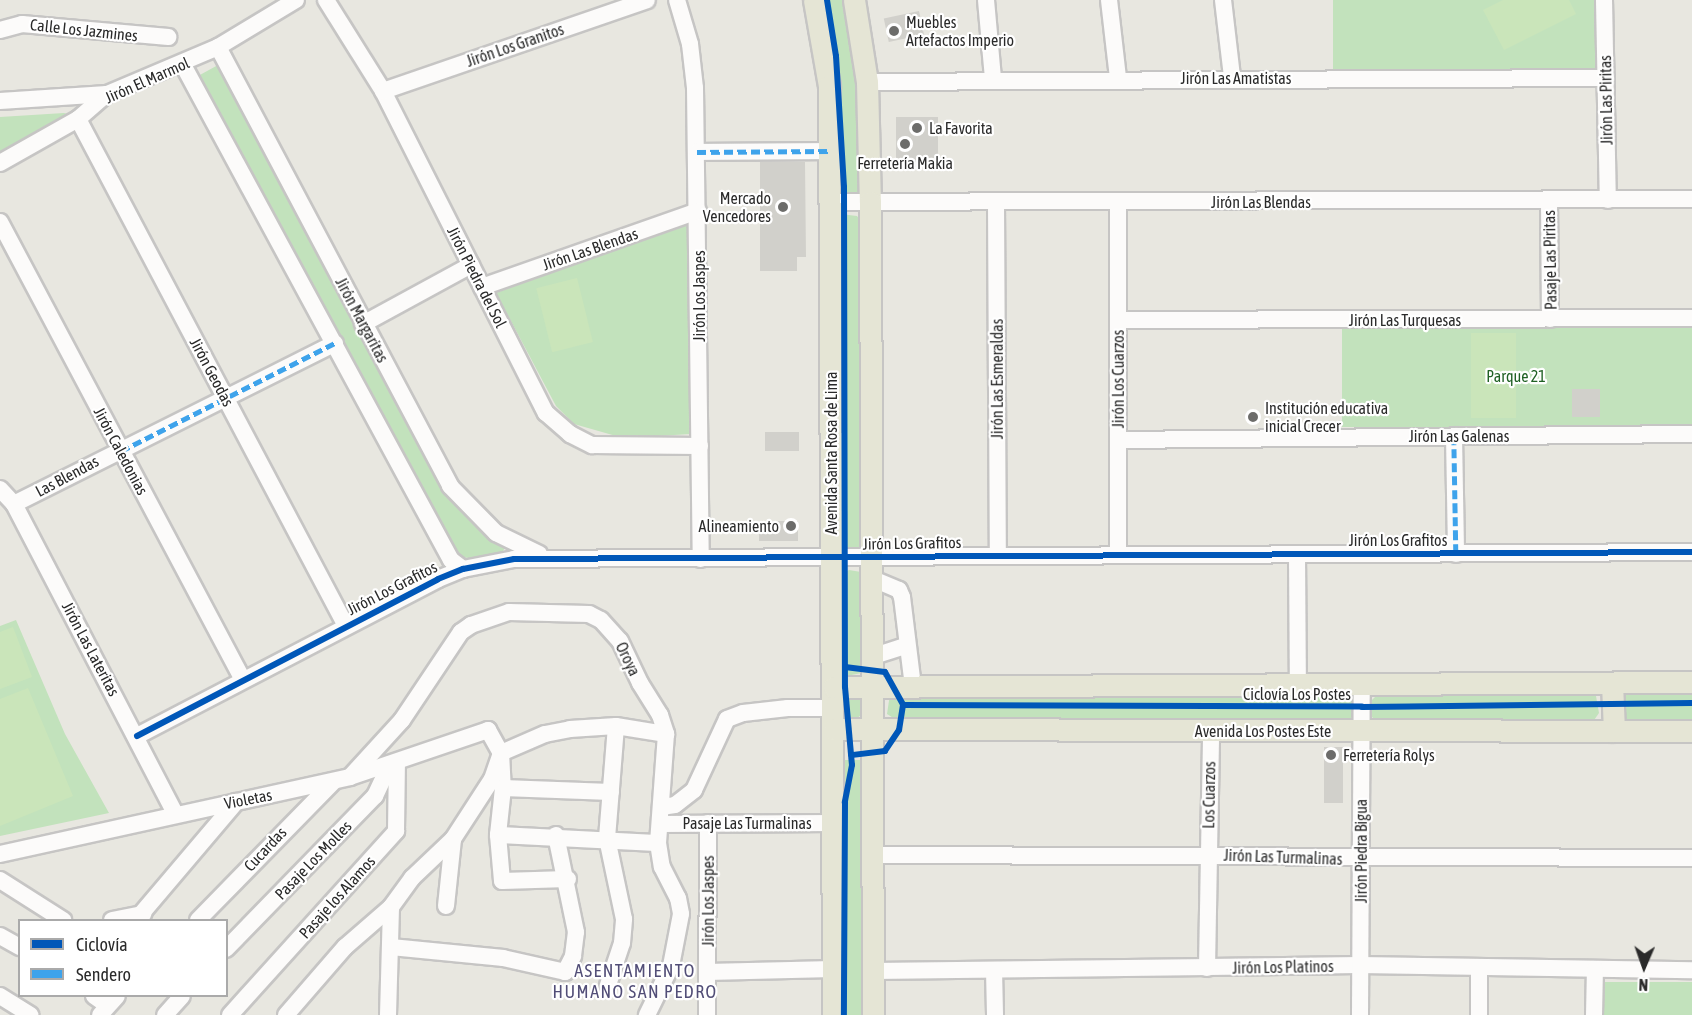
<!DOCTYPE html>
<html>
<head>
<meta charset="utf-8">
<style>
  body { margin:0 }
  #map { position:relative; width:1692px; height:1015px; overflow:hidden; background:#e8e7e0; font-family:"Asap Condensed",sans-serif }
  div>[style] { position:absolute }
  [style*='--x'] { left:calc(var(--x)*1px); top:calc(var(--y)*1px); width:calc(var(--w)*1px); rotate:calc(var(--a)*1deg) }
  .green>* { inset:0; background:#c2e2bc; transform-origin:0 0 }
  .round { border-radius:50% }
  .pitch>* { inset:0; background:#cae5ba; transform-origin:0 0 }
  .building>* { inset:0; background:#d1d0cb; transform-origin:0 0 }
  .roads { filter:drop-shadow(2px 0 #c6c5c4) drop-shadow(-2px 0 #c6c5c4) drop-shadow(0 2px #c6c5c4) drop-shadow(0 -2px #c6c5c4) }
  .minor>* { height:16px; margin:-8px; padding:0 8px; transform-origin:8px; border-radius:8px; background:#fcfbfa }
  .major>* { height:21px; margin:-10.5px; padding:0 10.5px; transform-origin:10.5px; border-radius:10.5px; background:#e5e5d5 }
  .quiet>* { height:4.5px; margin-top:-2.25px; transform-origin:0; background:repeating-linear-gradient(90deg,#3ea3eb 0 9px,transparent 0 13.5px) }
  .cycleway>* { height:6px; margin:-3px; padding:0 3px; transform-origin:3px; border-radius:3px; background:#0057b8 }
  .dots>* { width:16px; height:16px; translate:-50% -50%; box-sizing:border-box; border:3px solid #fff; border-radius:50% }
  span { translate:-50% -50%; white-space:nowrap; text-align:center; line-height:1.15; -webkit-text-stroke:4.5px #fff; paint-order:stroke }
  .poi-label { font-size:16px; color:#2a2a2a }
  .left { translate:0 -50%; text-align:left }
  .right { translate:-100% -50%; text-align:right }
  .street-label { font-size:16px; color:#2a2a2a }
  .park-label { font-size:16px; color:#206124 }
  .neighbourhood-label { font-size:18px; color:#524e77; letter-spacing:1.5px }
  .legend { position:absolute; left:18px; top:919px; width:210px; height:78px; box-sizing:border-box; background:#fff; border:2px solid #aaa; margin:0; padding:8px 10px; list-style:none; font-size:18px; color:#2a2a2a }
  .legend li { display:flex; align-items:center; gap:12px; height:30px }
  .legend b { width:30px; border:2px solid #aaa }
  .north { position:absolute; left:1614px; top:937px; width:60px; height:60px; -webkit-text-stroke:4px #fff; paint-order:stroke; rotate:182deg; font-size:16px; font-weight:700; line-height:24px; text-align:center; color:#2a2a2a }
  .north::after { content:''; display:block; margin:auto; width:21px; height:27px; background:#2a2a2a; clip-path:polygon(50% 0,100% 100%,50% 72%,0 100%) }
</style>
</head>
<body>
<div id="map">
  <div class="green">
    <div style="clip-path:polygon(821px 0,847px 0,858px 57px,862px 192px,854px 197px,840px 195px)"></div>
    <div style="left:1333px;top:0;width:262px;height:69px"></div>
    <div style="clip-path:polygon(218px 65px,445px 486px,505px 546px,503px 552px,476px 559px,454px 556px,198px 76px)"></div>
    <div style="clip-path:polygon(64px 113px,71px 115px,0 158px,0 117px)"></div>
    <div style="clip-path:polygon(840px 214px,857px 216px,862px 222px,867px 546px,860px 551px,846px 551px,839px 547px)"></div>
    <div style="clip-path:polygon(684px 222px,689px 226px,691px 434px,623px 438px,574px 424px,556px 406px,496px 293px)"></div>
    <div style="left:1692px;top:322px;width:105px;height:350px;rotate:90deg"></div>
    <div style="clip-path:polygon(849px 570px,861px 572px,862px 673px,846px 676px,840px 670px,839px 575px)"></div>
    <div style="clip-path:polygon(16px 620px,65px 734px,109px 813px,0 836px,0 626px)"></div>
    <div style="clip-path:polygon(1692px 690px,1692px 723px,1630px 723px,1622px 716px,1621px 697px,1627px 691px)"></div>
    <div style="clip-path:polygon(1589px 691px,1596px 696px,1599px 713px,1592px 723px,1380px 724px,1372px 717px,1372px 700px,1379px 693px)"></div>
    <div style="clip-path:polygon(890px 694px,1344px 694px,1353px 698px,1354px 714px,1348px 722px,895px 719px,887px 714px)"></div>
    <div class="round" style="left:840px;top:695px;width:24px;height:24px"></div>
    <div style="clip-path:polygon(844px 760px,862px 760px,866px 1015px,839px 1015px,840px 763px)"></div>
    <div style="left:1602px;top:982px;width:90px;height:33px"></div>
  </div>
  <div class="pitch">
    <div style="clip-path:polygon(1503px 0,1569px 0,1576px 14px,1504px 50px,1483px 10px)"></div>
    <div style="left:577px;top:278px;width:66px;height:42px;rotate:76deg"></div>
    <div style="left:1471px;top:333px;width:45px;height:85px"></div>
    <div style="clip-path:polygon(13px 627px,32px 677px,0 689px,0 632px)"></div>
    <div style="clip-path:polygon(28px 688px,73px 796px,0 826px,0 699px)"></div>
  </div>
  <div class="building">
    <div style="left:919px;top:11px;width:24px;height:36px;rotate:78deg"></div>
    <div style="left:896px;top:117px;width:42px;height:45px"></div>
    <div style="clip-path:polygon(760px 162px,805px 162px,806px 257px,797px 257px,797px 271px,760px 271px)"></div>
    <div style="left:1572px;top:389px;width:28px;height:28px"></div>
    <div style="left:765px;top:432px;width:34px;height:19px"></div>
    <div style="left:759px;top:521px;width:39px;height:20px"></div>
    <div style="left:1324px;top:747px;width:19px;height:56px"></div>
  </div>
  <div class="roads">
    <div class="minor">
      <div style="--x:326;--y:0;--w:107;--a:57.9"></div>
      <div style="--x:383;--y:91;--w:361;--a:63.2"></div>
      <div style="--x:546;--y:413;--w:32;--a:41"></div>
      <div style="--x:570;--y:434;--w:25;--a:27"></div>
      <div style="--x:592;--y:445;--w:108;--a:0.5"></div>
      <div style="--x:677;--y:0;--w:46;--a:73.5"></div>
      <div style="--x:690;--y:44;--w:44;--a:83.5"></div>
      <div style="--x:695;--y:88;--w:471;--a:89.3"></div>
      <div style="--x:986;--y:0;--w:79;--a:84.9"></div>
      <div style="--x:1109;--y:0;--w:79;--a:83.4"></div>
      <div style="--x:1223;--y:0;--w:78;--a:83.3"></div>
      <div style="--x:1604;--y:0;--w:200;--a:88.9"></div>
      <div style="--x:0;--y:30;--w:23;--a:-15"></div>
      <div style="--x:22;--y:24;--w:147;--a:5.1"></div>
      <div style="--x:218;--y:47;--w:497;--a:62.1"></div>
      <div style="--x:450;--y:486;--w:66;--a:45.6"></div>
      <div style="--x:496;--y:533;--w:48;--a:26"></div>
      <div style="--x:182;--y:63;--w:565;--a:61.58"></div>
      <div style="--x:451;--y:560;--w:15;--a:37"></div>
      <div style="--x:867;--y:82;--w:739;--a:-0.31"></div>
      <div style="--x:383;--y:91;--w:279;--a:-19"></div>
      <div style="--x:0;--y:101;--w:107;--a:-3.7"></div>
      <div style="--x:78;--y:119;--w:573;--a:62.14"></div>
      <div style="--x:697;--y:152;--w:132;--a:-0.4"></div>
      <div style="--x:0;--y:163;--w:90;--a:-29.4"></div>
      <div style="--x:78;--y:119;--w:38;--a:-41"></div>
      <div style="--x:107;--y:94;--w:121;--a:-22.9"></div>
      <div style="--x:218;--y:47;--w:91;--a:-31.1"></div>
      <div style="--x:1549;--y:201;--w:118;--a:89.5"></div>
      <div style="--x:830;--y:202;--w:862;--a:-0.2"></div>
      <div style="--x:996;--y:202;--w:353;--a:89.7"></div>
      <div style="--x:0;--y:222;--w:518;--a:62.05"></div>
      <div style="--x:482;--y:287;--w:229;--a:-19.4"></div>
      <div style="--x:1118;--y:320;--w:574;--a:-0.2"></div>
      <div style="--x:363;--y:324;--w:123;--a:-28.6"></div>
      <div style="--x:1454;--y:436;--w:118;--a:89"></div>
      <div style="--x:1118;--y:440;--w:574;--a:-0.6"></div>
      <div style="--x:0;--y:489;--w:21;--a:47"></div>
      <div style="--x:14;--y:504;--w:348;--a:62.5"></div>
      <div style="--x:14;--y:504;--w:359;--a:-26.6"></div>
      <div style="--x:1118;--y:555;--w:353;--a:-90"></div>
      <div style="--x:1297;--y:555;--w:132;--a:89.6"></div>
      <div style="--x:873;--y:579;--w:28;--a:23"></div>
      <div style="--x:899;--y:590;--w:8;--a:67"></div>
      <div style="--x:902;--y:597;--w:91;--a:83"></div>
      <div style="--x:874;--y:656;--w:33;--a:-18"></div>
      <div style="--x:137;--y:736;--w:339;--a:-27.5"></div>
      <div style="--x:438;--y:579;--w:27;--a:-22"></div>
      <div style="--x:463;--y:569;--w:52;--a:-11.1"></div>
      <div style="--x:514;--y:559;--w:1178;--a:-0.34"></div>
      <div style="--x:350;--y:777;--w:77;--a:-47.6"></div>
      <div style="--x:402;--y:720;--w:106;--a:-56.2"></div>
      <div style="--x:461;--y:632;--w:12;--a:-35"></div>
      <div style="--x:471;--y:625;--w:40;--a:-18.9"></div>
      <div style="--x:509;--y:612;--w:80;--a:1.4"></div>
      <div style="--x:589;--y:614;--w:13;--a:27"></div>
      <div style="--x:601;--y:620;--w:28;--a:48"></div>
      <div style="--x:620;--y:641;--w:47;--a:64.5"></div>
      <div style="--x:640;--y:683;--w:38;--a:58"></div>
      <div style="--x:660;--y:715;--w:20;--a:72"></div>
      <div style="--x:666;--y:734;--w:109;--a:94.2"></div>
      <div style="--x:658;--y:843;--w:24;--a:81"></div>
      <div style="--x:662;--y:867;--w:35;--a:63"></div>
      <div style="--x:678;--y:898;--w:16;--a:79"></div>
      <div style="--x:681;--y:914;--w:53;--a:100.9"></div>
      <div style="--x:671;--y:966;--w:55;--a:116.1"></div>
      <div style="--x:503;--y:788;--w:108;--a:2.1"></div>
      <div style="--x:661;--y:807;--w:14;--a:-8"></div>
      <div style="--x:675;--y:805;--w:24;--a:-38"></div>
      <div style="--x:694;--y:790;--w:78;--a:-65.1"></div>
      <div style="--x:727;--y:719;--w:17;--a:-21"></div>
      <div style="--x:743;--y:713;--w:45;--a:-6.3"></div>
      <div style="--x:788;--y:708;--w:46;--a:0"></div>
      <div style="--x:660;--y:824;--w:175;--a:-0.3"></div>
      <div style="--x:498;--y:835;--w:160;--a:2.9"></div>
      <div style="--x:0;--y:854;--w:358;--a:-12.4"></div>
      <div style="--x:350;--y:777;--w:146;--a:-18.8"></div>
      <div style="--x:488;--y:730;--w:26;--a:61"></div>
      <div style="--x:501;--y:753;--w:35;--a:87"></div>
      <div style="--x:503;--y:788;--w:47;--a:96.1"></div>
      <div style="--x:498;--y:835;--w:46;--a:85"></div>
      <div style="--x:502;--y:881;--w:66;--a:-1.7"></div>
      <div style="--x:874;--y:855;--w:818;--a:0.21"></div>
      <div style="--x:0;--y:880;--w:75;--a:32.4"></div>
      <div style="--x:446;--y:906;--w:67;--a:-84"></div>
      <div style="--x:112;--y:920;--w:32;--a:-11"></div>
      <div style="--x:136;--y:920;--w:155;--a:-49.7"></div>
      <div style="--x:198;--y:920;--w:194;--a:-45.6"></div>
      <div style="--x:0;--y:936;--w:23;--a:29"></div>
      <div style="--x:391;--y:947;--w:113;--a:5.6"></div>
      <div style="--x:503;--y:958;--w:64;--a:12.7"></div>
      <div style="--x:565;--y:972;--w:18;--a:-63"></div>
      <div style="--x:573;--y:956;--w:24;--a:-83"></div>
      <div style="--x:576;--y:932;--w:99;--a:-101.7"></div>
      <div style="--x:226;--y:949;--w:214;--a:-45.8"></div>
      <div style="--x:375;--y:796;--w:35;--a:-65"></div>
      <div style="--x:1207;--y:968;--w:237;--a:-89"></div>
      <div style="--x:1479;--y:969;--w:46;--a:90"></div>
      <div style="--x:994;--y:970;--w:45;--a:88.7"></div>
      <div style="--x:873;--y:971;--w:487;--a:-0.7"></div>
      <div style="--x:1360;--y:965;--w:332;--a:0.9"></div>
      <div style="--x:707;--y:972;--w:126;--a:-1.4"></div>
      <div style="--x:608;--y:985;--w:44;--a:-71.6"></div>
      <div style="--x:622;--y:943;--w:24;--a:-85"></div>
      <div style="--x:624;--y:919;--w:83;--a:-101.9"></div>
      <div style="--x:607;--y:838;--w:112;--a:-85.4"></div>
      <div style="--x:0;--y:996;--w:36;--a:32"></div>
      <div style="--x:94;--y:996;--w:16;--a:35"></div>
      <div style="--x:100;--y:1015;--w:25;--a:-48"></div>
      <div style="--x:165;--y:1015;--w:25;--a:-48"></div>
      <div style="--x:230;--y:1015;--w:248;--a:-47.9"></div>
      <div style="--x:396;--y:831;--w:69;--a:-89.2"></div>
      <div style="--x:286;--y:1015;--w:90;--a:-49.1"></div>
      <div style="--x:345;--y:947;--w:61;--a:-41"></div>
      <div style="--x:391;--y:907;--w:36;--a:-54"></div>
      <div style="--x:412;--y:878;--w:57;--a:-43.6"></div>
      <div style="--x:453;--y:839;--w:72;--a:-57"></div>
      <div style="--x:492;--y:779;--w:28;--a:-71"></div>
      <div style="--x:501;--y:753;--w:48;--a:-23.4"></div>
      <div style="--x:545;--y:734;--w:25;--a:-11"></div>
      <div style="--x:570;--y:729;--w:46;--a:-3.7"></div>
      <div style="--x:616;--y:726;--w:51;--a:9.1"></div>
      <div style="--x:388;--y:1015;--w:108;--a:-88.4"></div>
      <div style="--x:707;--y:1015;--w:192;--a:-89.7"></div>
      <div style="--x:1360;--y:1015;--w:328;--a:-89.7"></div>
      <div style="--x:1594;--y:1015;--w:46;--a:-88.8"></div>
    </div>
    <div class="major">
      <div style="--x:814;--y:0;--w:87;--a:80.1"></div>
      <div style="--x:829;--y:86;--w:929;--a:89.75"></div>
      <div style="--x:854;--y:0;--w:83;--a:81"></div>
      <div style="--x:867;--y:82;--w:120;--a:88.6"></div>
      <div style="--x:870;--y:202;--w:813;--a:89.79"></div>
      <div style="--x:1612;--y:683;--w:48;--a:87.6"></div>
      <div style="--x:834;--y:687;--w:858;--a:-0.33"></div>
      <div style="--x:834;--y:729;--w:858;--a:0.13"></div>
    </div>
  </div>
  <div class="quiet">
    <div style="--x:697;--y:152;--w:132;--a:-0.4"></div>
    <div style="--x:1454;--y:436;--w:118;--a:89"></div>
    <div style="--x:121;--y:451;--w:240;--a:-26.8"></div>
  </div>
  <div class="cycleway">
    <div style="--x:827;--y:0;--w:57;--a:80.9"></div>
    <div style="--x:836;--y:56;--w:131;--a:86.5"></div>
    <div style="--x:844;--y:187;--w:500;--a:89.89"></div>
    <div style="--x:845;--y:687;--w:78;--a:84.9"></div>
    <div style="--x:852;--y:765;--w:38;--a:101"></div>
    <div style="--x:845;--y:802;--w:213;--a:90.3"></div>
    <div style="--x:845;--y:667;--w:40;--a:7.1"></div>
    <div style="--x:885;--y:672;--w:38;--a:61"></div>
    <div style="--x:903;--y:705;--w:25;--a:99"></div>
    <div style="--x:899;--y:730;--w:25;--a:124"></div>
    <div style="--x:885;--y:751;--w:34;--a:173"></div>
    <div style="--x:903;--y:705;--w:459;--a:0.2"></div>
    <div style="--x:1362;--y:707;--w:330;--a:-0.7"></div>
    <div style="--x:137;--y:736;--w:339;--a:-27.5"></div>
    <div style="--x:438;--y:579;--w:27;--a:-22"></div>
    <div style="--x:463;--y:569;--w:52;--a:-11.1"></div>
    <div style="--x:514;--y:559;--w:1178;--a:-0.34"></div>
  </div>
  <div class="dots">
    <div style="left:894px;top:31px;background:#6c6c6a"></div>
    <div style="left:917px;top:128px;background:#6c6c6a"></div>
    <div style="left:905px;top:144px;background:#6c6c6a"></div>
    <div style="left:783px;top:207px;background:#6c6c6a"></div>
    <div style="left:1253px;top:417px;background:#6c6c6a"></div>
    <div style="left:791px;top:526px;background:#6c6c6a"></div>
    <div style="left:1331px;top:755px;background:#6c6c6a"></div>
  </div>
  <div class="poi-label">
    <span class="left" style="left:906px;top:31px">Muebles<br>Artefactos Imperio</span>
    <span class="left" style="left:929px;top:128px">La Favorita</span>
    <span style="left:905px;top:163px">Ferretería Makia</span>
    <span class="right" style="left:771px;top:207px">Mercado<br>Vencedores</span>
    <span class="left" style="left:1265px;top:417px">Institución educativa<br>inicial Crecer</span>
    <span class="right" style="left:779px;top:526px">Alineamiento</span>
    <span class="left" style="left:1343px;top:755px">Ferretería Rolys</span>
  </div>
  <div class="street-label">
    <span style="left:84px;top:30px;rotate:6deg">Calle Los Jazmines</span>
    <span style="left:515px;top:45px;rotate:-19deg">Jirón Los Granitos</span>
    <span style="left:1236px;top:78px">Jirón Las Amatistas</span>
    <span style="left:147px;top:80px;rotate:-24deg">Jirón El Marmol</span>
    <span style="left:1606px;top:100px;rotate:-91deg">Jirón Las Piritas</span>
    <span style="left:1261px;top:202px">Jirón Las Blendas</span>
    <span style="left:590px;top:249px;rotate:-19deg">Jirón Las Blendas</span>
    <span style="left:1550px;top:260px;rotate:-91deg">Pasaje Las Piritas</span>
    <span style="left:477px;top:277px;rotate:63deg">Jirón Piedra del Sol</span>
    <span style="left:699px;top:296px;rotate:-90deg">Jirón Los Jaspes</span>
    <span style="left:362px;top:320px;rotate:62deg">Jirón Margaritas</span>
    <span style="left:1405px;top:320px">Jirón Las Turquesas</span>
    <span style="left:212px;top:372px;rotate:62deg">Jirón Geodas</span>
    <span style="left:997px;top:379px;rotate:-90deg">Jirón Las Esmeraldas</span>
    <span style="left:1118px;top:379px;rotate:-90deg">Jirón Los Cuarzos</span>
    <span style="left:1459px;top:436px">Jirón Las Galenas</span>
    <span style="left:121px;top:451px;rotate:62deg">Jirón Caledonias</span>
    <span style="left:831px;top:453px;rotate:-90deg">Avenida Santa Rosa de Lima</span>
    <span style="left:67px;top:476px;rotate:-28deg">Las Blendas</span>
    <span style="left:1398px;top:540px">Jirón Los Grafitos</span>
    <span style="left:912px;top:543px;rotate:-1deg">Jirón Los Grafitos</span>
    <span style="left:392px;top:588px;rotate:-27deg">Jirón Los Grafitos</span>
    <span style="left:91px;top:649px;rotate:62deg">Jirón Las Lateritas</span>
    <span style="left:628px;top:659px;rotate:64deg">Oroya</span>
    <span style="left:1297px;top:694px">Ciclovía Los Postes</span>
    <span style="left:1263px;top:731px">Avenida Los Postes Este</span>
    <span style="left:1209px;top:795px;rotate:-89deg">Los Cuarzos</span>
    <span style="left:248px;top:799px;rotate:-11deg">Violetas</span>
    <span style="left:747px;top:823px">Pasaje Las Turmalinas</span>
    <span style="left:265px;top:849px;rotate:-47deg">Cucardas</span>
    <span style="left:1361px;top:851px;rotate:-90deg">Jirón Piedra Bigua</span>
    <span style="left:1283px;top:857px;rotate:2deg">Jirón Las Turmalinas</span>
    <span style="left:313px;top:860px;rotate:-46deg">Pasaje Los Molles</span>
    <span style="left:337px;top:897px;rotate:-48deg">Pasaje los Alamos</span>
    <span style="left:708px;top:901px;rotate:-90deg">Jirón Los Jaspes</span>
    <span style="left:1283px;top:967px;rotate:-1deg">Jirón Los Platinos</span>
  </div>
  <div class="park-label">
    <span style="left:1516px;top:376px">Parque 21</span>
  </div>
  <div class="neighbourhood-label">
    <span style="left:635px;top:982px">ASENTAMIENTO<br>HUMANO SAN PEDRO</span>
  </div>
  <ul class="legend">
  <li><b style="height:8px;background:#0057b8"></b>Ciclovía</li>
  <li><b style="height:8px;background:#3ea3eb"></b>Sendero</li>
  </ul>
  <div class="north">N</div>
</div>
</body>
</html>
